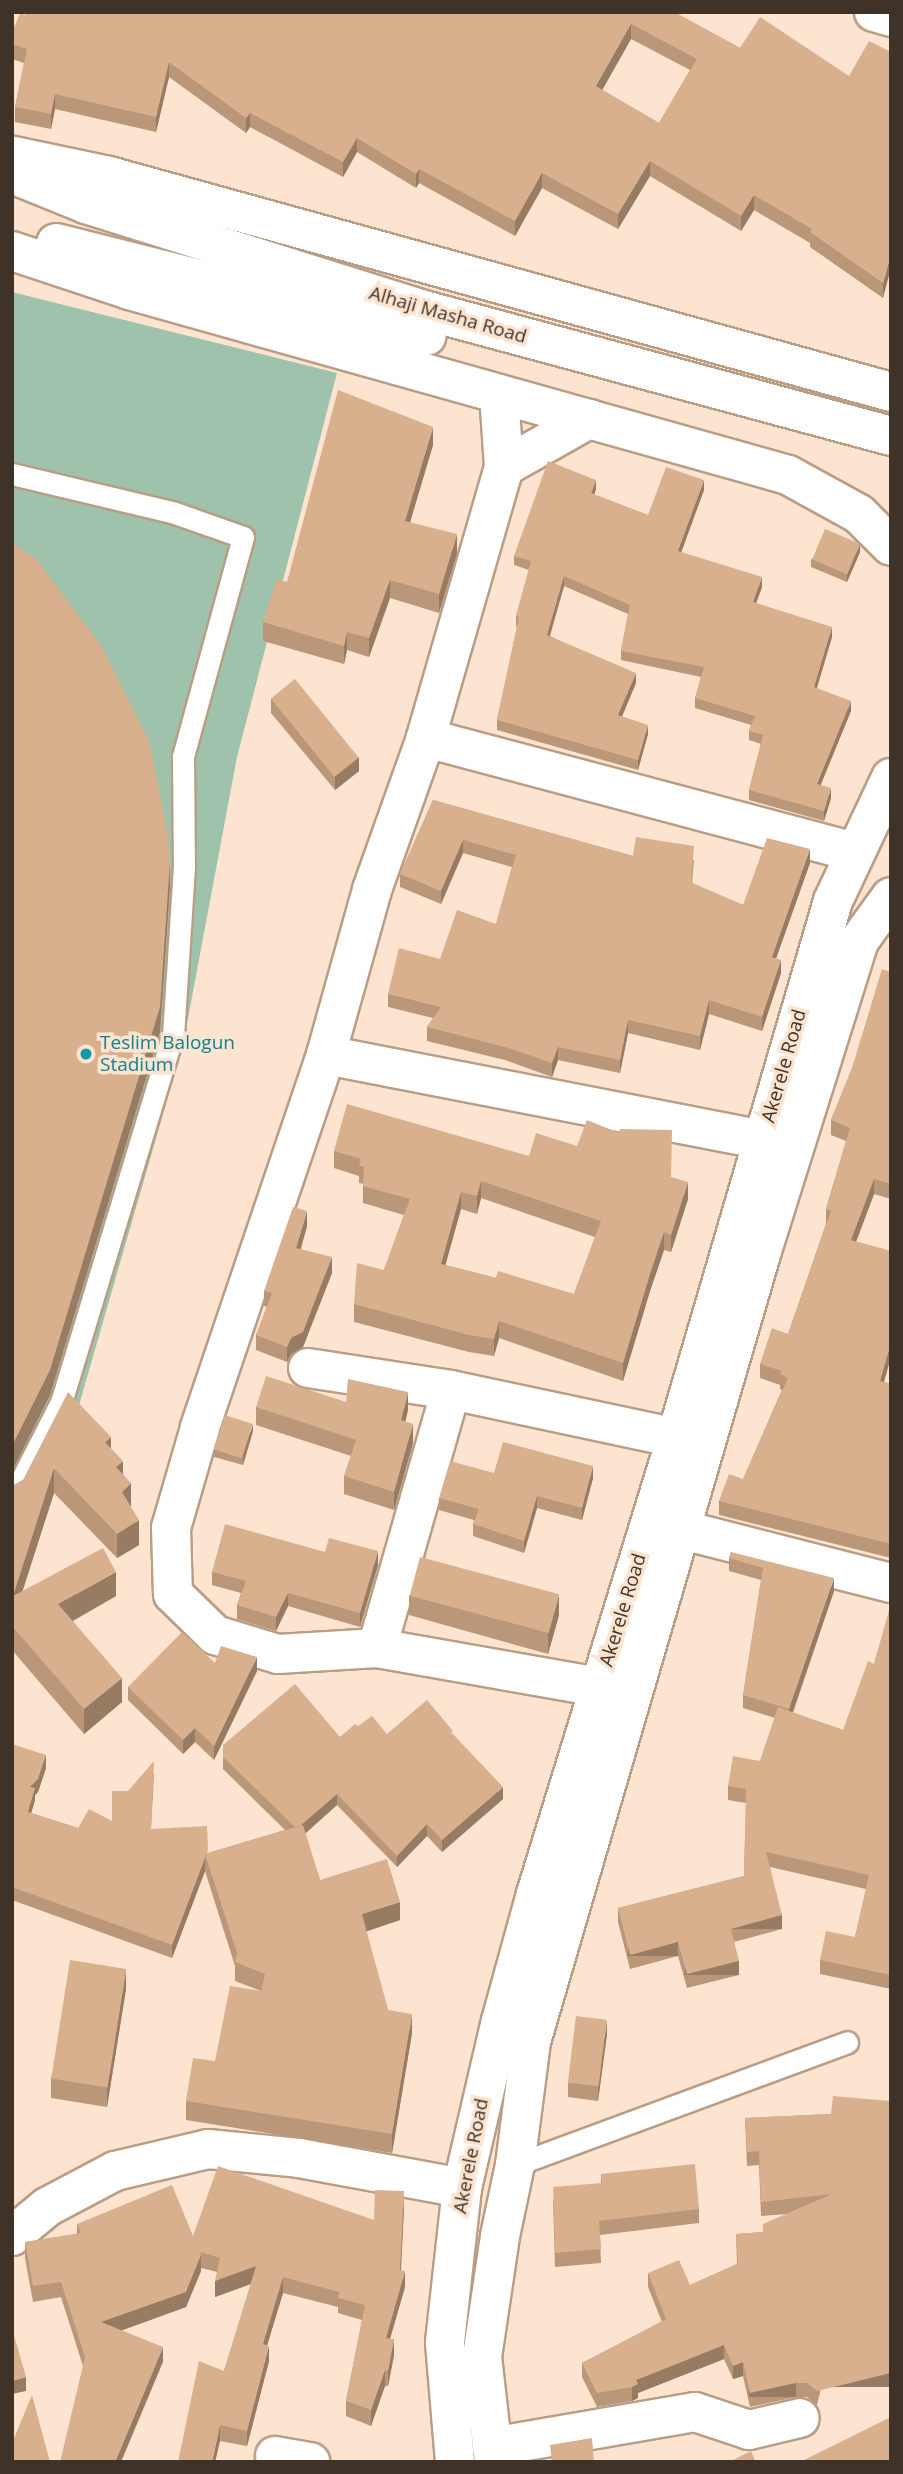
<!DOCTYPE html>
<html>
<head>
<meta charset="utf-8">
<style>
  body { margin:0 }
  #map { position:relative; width:903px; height:2474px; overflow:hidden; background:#fde4d0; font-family:"Open Sans",sans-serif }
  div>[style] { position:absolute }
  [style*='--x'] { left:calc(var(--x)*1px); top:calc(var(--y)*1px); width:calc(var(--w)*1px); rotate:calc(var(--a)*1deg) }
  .green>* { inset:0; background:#9ec2ab }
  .roads { filter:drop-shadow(2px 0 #b99d85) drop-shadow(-2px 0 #b99d85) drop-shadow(0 2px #b99d85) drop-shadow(0 -2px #b99d85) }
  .lane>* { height:21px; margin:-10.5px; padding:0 10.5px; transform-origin:10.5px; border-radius:10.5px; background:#fff }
  .street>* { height:38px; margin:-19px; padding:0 19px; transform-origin:19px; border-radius:19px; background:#fff }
  .secondary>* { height:38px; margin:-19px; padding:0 19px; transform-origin:19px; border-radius:19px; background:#fff }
  .wall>* { inset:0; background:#ba9779 }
  .shaded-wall>* { inset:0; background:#977b63; transform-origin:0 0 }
  .building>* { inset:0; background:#d8b08d; transform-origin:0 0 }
  .dots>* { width:19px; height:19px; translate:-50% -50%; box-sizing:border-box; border:4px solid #fde4d0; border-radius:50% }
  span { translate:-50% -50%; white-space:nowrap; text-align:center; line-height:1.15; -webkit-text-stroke:7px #fde4d0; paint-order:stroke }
  .street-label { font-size:19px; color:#3f3329 }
  .culture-label { font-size:19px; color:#0d838f }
  .left { translate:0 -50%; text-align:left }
  .frame { position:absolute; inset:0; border:14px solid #3f3329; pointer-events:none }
</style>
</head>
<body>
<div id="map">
  <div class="green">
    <div style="clip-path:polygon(12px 292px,337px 373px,237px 757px,183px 1045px,77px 1412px,12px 1526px)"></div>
  </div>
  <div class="roads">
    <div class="lane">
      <div style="--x:12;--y:474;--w:164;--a:13.4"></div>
      <div style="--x:172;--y:512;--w:75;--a:19.4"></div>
      <div style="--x:243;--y:537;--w:228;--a:105.3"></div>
      <div style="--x:183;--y:757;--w:109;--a:89.5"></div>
      <div style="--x:184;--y:866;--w:168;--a:93.7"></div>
      <div style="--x:173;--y:1034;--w:382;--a:106.9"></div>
      <div style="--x:62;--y:1400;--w:110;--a:117"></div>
      <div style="--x:515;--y:2165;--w:354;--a:-20.3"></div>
    </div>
    <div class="street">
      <div style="--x:874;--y:12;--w:18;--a:16"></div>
      <div style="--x:504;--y:467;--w:282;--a:106.1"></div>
      <div style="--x:426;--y:738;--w:161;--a:109.6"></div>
      <div style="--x:372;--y:890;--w:171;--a:105.6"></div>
      <div style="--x:326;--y:1055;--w:394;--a:108.7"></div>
      <div style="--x:200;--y:1428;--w:104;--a:106.2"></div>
      <div style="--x:171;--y:1528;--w:66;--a:88.3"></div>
      <div style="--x:173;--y:1594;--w:59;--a:44.3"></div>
      <div style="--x:215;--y:1635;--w:66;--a:16.8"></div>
      <div style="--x:278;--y:1654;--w:99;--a:-3.5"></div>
      <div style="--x:377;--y:1648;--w:225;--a:10"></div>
      <div style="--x:426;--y:738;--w:444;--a:14.9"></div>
      <div style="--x:326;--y:1055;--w:444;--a:11"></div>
      <div style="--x:308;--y:1368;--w:145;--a:8.7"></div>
      <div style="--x:451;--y:1390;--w:230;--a:12"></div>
      <div style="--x:655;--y:1511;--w:30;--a:37"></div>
      <div style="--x:679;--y:1529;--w:219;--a:14.3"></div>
      <div style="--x:377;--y:1648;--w:268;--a:-74"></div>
      <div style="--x:12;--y:2236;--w:45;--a:-39.6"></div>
      <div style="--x:47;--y:2207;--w:77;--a:-27.9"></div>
      <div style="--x:115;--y:2171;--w:96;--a:-13.3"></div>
      <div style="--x:208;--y:2149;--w:91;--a:5.6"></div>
      <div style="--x:299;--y:2158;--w:166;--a:10.4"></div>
      <div style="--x:492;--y:2447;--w:206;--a:-9.8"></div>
      <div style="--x:695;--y:2412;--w:57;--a:18.4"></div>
      <div style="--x:749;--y:2430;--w:52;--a:-13.2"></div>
      <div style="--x:275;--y:2456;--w:36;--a:10"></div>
    </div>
    <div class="secondary">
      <div style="--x:14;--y:156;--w:97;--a:11.9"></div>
      <div style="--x:109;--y:176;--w:811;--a:15.44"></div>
      <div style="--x:12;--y:174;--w:80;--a:22.1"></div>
      <div style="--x:86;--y:204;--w:354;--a:17.4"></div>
      <div style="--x:424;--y:310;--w:484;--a:15.1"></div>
      <div style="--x:56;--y:243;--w:382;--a:14.1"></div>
      <div style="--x:12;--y:251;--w:123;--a:18.4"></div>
      <div style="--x:129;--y:290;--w:684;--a:15.68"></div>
      <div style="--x:788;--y:475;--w:81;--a:28.8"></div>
      <div style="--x:859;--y:514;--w:45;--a:45"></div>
      <div style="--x:499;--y:394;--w:73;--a:86.1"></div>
      <div style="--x:504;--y:467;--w:98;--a:-29.5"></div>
      <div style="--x:455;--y:2462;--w:120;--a:-94.8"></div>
      <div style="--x:445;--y:2342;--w:155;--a:-83.7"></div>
      <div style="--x:462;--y:2188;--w:171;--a:-76.9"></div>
      <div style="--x:501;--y:2021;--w:132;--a:-74.6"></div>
      <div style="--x:536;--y:1894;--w:477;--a:-72.9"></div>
      <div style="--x:676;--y:1438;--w:559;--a:-73.7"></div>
      <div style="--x:833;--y:901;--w:136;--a:-64.8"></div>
      <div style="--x:494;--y:2462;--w:106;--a:-96.5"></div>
      <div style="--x:482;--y:2357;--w:122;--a:-81.5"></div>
      <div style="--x:500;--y:2236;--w:73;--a:-78.1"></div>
      <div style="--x:515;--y:2165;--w:124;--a:-82.6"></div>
      <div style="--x:531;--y:2042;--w:821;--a:-73.73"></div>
      <div style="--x:761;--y:1254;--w:328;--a:-72.6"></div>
      <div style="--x:859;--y:941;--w:54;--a:-54"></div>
    </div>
  </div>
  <div class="wall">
    <div style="clip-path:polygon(evenodd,674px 12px,740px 48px,849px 76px,891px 52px,883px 298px,810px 247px,810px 243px,754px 210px,741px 231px,650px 176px,618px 229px,542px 188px,515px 236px,419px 183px,416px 188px,357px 152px,343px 177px,250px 127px,246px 133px,169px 77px,156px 132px,55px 109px,51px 129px,15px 122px,15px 107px,24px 63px,12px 59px,12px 32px,25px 15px,674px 12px,631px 39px,690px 70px,659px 123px,602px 90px,631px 39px)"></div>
    <div style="clip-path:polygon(433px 445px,410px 522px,457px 553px,439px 613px,390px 598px,369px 657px,347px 650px,344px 664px,263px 641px,263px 622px,287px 582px)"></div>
    <div style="clip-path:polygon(596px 489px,594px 495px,648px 515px,704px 490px,681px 552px,762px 587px,756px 603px,832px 637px,817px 688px,851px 711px,820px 785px,831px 798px,824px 821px,749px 800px,749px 790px,761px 744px,749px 740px,749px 731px,751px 725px,695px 708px,695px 698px,701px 677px,621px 660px,621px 651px,628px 614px,564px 586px,550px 636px,636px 683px,622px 717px,648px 734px,638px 770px,497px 730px,497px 720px,517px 627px,516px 626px,516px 616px,529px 570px,514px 565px,514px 556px)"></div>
    <div style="clip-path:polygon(860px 552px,847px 582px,811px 567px,811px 559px)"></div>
    <div style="clip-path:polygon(271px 698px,359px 771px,335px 790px,271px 713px)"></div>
    <div style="clip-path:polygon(433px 800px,633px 856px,694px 860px,692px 883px,743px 905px,810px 863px,776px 958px,781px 973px,762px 1031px,709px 1014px,700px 1050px,628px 1033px,620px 1073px,558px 1060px,552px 1077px,505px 1060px,427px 1041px,427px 1027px,433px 1018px,388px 1007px,388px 994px,440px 959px,496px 924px,512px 867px,463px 853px,441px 904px,400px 887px,400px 874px)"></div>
    <div style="clip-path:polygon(891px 972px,891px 1199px,874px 1194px,856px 1242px,891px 1251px,891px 1357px,884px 1382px,891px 1384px,891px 1558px,719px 1515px,719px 1501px,743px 1479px,782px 1390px,780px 1389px,780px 1385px,760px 1378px,760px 1364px,788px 1334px,826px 1224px,826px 1209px,846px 1141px,831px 1135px,831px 1120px)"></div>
    <div style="clip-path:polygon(evenodd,334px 1151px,529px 1156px,671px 1177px,688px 1199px,671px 1252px,664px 1250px,650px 1291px,623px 1381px,499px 1338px,494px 1356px,469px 1352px,354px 1322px,354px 1304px,384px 1270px,404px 1215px,363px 1203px,363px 1184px,359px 1183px,359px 1176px,334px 1168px,334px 1151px,481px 1198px,595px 1237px,574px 1294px,496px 1278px,445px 1265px,461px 1209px,477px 1214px,481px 1198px)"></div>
    <div style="clip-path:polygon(307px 1226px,301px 1249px,332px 1273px,303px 1347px,291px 1354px,287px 1362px,256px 1350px,256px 1335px,267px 1307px,264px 1306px,264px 1291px)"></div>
    <div style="clip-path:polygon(346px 1402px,408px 1410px,405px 1422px,413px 1443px,394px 1510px,344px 1494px,344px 1476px,351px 1456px,256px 1425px,256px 1407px)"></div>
    <div style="clip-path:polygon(253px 1431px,243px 1465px,214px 1457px,214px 1449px)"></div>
    <div style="clip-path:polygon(111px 1449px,123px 1474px,131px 1508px,139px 1545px,117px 1558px,54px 1493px,22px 1591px,116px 1596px,73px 1621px,122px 1702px,84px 1734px,12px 1650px,12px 1486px,23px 1480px)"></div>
    <div style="clip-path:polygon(494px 1473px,593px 1478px,582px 1520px,537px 1508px,524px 1553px,473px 1536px,473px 1524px,474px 1520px,439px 1510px,439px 1498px)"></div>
    <div style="clip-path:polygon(325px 1552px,378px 1565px,360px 1627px,288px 1606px,276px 1631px,237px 1619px,237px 1605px,241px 1593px,212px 1585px,212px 1572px)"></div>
    <div style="clip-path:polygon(731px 1552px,834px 1591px,793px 1713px,843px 1730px,874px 1664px,891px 1607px,891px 1989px,820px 1974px,820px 1960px,855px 1937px,866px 1889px,770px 1867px,782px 1929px,734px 1942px,739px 1975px,687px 1988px,678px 1956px,630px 1969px,618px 1922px,618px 1908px,744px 1876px,746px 1803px,728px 1800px,728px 1786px,760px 1761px,775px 1718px,743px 1708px,743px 1695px,761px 1580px,729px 1571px,729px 1558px)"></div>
    <div style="clip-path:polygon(409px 1595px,559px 1615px,548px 1654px,409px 1615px)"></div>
    <div style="clip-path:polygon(215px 1663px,257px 1671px,214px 1760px,195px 1742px,183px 1754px,128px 1700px,128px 1687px)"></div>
    <div style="clip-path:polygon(358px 1726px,387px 1734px,453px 1735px,503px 1799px,442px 1852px,427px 1836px,397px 1867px,337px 1805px,305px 1833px,320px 1880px,400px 1920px,366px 1931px,388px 2010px,412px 2033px,392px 2153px,186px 2120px,186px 2101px,215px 2061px,261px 1991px,235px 1981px,235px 1966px,205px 1871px,172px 1958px,12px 1900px,12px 1744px,46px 1768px,38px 1792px,35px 1795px,35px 1800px,31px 1813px,78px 1828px,112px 1821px,128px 1791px,154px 1774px,151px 1829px,208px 1853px,285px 1830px,223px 1769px,223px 1745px,340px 1737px)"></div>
    <div style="clip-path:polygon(126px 1989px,107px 2107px,51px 2098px,51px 2078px)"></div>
    <div style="clip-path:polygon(607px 2034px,598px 2101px,568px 2097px,568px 2083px)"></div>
    <div style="clip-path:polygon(891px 2101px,817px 2405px,807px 2397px,796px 2397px,750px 2407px,743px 2376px,733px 2379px,724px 2359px,638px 2393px,638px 2398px,632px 2401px,597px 2407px,582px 2377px,582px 2363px,662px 2322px,648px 2287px,648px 2273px,690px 2285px,737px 2264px,736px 2234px,763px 2232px,788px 2214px,761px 2216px,759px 2165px,747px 2166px,745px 2118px,831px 2114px)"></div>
    <div style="clip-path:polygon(601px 2174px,699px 2209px,699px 2223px,600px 2235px,601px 2263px,555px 2267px,553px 2201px,601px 2183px)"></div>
    <div style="clip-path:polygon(404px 2207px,401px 2270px,405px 2287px,390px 2338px,394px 2355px,388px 2386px,385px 2386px,371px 2426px,346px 2416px,346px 2401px,362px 2320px,338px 2313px,338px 2307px,283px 2293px,267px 2345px,269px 2361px,247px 2446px,220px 2441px,215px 2462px,224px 2371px,251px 2284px,215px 2297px,217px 2272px,201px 2268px,201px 2271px,186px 2307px,122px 2330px,163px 2362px,83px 2366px,61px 2297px,33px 2302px,25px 2258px,25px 2242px,77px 2234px,77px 2224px,193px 2236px,374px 2220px)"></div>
  </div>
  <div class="shaded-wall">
    <div style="clip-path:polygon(631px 24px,631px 39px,596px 101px,596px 86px)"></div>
    <div style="clip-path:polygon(169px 62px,169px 77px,156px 132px,156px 117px)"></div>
    <div style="clip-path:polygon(55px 94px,55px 109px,51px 129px,51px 114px)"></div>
    <div style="clip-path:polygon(250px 113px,250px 127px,246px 133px,246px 118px)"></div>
    <div style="clip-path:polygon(357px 138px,357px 152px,343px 177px,343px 162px)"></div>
    <div style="clip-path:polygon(650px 161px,650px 176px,618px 229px,618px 214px)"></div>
    <div style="clip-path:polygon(419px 169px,419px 183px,416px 188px,416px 174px)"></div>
    <div style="clip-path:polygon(542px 173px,542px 188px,515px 236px,515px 221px)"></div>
    <div style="clip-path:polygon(754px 195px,754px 210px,741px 231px,741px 216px)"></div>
    <div style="clip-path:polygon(891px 254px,891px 268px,883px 298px,883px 283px)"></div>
    <div style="clip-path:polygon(433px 427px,433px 445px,405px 539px,405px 521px)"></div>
    <div style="clip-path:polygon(596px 480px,596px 489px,591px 503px,591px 493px)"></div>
    <div style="clip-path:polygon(704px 480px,704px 490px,678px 561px,678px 551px)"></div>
    <div style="clip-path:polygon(457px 534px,457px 553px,439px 613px,439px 594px)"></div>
    <div style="clip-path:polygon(860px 544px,860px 552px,847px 582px,847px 575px)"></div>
    <div style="clip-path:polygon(564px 576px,564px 586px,547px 645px,547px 635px)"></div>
    <div style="clip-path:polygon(762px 577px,762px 587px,753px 612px,753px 602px)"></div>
    <div style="clip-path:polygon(390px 580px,390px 598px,369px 657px,369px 638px)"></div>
    <div style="clip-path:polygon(832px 627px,832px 637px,814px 697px,814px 687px)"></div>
    <div style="clip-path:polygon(347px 632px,347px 650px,344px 664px,344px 646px)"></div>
    <div style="clip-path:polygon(636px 673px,636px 683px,618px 725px,618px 715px)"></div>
    <div style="clip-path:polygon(851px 701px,851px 711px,817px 794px,817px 784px)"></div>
    <div style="clip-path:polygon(648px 725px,648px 734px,638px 770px,638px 760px)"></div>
    <div style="clip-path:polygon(359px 757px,359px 771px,335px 790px,335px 776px)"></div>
    <div style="clip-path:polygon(831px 788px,831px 798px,824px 821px,824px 811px)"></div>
    <div style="clip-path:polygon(463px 840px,463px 853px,441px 904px,441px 891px)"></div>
    <div style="clip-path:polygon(810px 849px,810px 863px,772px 970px,772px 957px)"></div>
    <div style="clip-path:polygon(170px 861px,170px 886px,160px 1032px,50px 1395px,12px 1471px,12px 1446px)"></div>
    <div style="clip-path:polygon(781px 960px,781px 973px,762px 1031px,762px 1017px)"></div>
    <div style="clip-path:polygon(709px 1000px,709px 1014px,700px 1050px,700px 1036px)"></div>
    <div style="clip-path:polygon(628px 1020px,628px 1033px,620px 1073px,620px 1060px)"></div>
    <div style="clip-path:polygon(558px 1047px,558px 1060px,552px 1077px,552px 1063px)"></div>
    <div style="clip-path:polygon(874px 1179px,874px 1194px,851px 1255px,851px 1240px)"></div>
    <div style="clip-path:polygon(481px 1181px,481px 1198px,477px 1214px,477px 1196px)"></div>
    <div style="clip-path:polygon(688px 1182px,688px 1199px,671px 1252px,671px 1235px)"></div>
    <div style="clip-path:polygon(461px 1192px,461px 1209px,441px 1281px,441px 1264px)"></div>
    <div style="clip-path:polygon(307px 1211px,307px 1226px,296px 1264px,296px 1248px)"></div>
    <div style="clip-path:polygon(664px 1232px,664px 1250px,650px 1291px,623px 1381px,623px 1363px,650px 1274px)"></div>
    <div style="clip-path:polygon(332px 1257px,332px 1273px,303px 1347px,291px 1354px,287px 1362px,287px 1347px)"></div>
    <div style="clip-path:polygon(499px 1321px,499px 1338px,494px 1356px,494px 1339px)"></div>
    <div style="clip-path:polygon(891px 1343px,891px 1357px,880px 1395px,880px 1381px)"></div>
    <div style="clip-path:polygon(408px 1392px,408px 1410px,401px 1439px,401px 1420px)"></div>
    <div style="clip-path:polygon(253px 1424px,253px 1431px,243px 1465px,243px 1457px)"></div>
    <div style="clip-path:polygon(413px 1424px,413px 1443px,394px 1510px,394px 1492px)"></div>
    <div style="clip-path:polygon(111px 1437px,111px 1462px,105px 1442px)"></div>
    <div style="clip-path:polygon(123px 1461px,123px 1486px,116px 1467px)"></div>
    <div style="clip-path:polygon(593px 1466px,593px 1478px,582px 1520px,582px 1508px)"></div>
    <div style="clip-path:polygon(54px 1468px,54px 1493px,13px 1621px,13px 1596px)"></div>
    <div style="clip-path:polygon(131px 1483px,131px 1508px,122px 1492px)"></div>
    <div style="clip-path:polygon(537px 1496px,537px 1508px,524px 1553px,524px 1541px)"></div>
    <div style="clip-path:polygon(139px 1520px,139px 1545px,117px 1558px,117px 1534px)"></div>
    <div style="clip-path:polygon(378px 1551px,378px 1565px,360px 1627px,360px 1613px)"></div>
    <div style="clip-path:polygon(116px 1572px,116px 1596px,58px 1629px,58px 1604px)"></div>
    <div style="clip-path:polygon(834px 1578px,834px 1591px,789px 1722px,789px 1709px)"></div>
    <div style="clip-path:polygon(288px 1593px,288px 1606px,276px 1631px,276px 1617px)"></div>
    <div style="clip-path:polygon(559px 1595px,559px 1615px,548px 1654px,548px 1634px)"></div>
    <div style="clip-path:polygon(257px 1657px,257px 1671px,214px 1760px,214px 1746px)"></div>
    <div style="clip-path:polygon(122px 1678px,122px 1702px,84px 1734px,84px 1709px)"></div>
    <div style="clip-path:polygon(195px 1728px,195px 1742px,183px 1754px,183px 1740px)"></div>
    <div style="clip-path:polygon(46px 1755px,46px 1768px,38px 1792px,35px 1795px,35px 1800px,28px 1824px,28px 1812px,30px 1787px)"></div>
    <div style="clip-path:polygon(503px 1787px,503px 1799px,442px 1852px,442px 1840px)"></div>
    <div style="clip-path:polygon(337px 1794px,337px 1805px,297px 1841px,297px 1829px)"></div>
    <div style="clip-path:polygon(427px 1824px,427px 1836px,397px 1867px,397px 1856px)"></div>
    <div style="clip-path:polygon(205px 1858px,205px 1871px,172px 1958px,172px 1945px)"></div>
    <div style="clip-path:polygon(400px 1902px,400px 1920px,362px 1933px,362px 1914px)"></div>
    <div style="left:782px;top:1915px;width:14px;height:53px;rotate:90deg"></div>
    <div style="left:678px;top:1942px;width:14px;height:50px;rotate:90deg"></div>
    <div style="left:739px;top:1961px;width:14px;height:54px;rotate:90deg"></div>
    <div style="clip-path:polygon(126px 1969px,126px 1989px,107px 2107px,107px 2087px)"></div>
    <div style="clip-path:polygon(412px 2014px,412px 2033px,392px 2153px,392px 2134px)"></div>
    <div style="clip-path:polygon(607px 2020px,607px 2034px,598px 2101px,598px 2087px)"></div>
    <div style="clip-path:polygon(404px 2191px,404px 2207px,400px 2286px,400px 2270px)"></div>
    <div style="clip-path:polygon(201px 2255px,201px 2271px,186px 2307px,101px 2338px,101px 2322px)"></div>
    <div style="clip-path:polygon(256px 2266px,256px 2282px,215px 2297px,215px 2281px)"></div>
    <div style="clip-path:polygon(405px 2271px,405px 2287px,386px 2353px,386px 2338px)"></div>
    <div style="clip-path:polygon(283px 2277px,283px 2293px,263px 2359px,263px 2344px)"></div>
    <div style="clip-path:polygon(394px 2339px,394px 2355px,388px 2386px,388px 2371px)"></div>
    <div style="clip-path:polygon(724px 2345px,724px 2359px,638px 2393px,638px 2398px,632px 2401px,632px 2387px,636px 2380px)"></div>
    <div style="clip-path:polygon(269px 2346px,269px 2361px,247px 2446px,247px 2431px)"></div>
    <div style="clip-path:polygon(163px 2347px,163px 2362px,121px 2462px,115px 2462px)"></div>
    <div style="clip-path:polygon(743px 2362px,743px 2376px,733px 2379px,733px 2366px)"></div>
    <div style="clip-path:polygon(385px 2370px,385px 2386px,371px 2426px,371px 2410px)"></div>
    <div style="left:891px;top:2373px;width:14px;height:76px;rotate:90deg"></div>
    <div style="clip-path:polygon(26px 2377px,26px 2391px,12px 2394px,12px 2381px)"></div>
    <div style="left:796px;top:2383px;width:14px;height:47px;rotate:90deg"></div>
    <div style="clip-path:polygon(220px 2425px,220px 2441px,215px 2462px,212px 2462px)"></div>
  </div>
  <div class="building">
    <div style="clip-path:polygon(evenodd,27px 12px,674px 12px,740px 48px,760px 17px,849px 76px,869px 41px,891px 52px,891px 254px,883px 283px,810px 232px,812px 229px,754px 195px,741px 216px,650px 161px,618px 214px,542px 173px,515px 221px,419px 169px,416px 174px,357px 138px,343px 162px,250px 113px,246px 118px,169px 62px,156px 117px,55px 94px,51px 114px,15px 107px,27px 49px,12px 44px,12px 32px,20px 13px,25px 15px,27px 12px,631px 24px,697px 59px,659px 123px,596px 86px,631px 24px)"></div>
    <div style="clip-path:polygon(338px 390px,433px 427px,405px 521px,457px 534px,439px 594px,390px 580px,369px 638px,347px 632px,344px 646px,263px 622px,277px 579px,287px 582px)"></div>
    <div style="clip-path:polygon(548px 461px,596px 480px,591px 493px,648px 515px,666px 467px,704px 480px,678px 551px,762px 577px,753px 602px,832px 627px,814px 687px,851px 701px,817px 784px,831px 788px,824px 811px,749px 790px,763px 735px,749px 731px,755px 716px,695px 698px,704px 667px,621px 651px,630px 605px,564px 576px,547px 635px,636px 673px,618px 715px,648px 725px,638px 760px,497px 720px,519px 617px,516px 616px,531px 561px,514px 556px)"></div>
    <div style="left:825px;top:529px;width:38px;height:33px;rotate:23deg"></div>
    <div style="clip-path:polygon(12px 543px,36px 559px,102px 647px,150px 743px,167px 830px,170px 861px,160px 1007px,50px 1370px,12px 1446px)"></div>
    <div style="left:295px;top:679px;width:101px;height:31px;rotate:51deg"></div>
    <div style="clip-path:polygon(433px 800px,633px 856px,636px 837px,694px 846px,691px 883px,743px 905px,767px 838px,810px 849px,772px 957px,781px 960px,762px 1017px,709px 1000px,700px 1036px,628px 1020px,620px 1060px,558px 1047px,552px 1063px,505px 1047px,427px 1027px,441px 1007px,388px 994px,399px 948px,440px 959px,457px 910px,496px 924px,516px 855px,463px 840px,441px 891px,400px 874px)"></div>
    <div style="clip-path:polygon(882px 969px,891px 972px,891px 1184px,874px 1179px,851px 1240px,891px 1251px,891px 1343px,880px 1381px,891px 1384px,891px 1544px,719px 1501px,729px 1474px,743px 1479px,788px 1378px,780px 1374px,782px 1371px,760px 1364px,772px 1328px,788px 1334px,831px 1211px,826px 1209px,850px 1128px,831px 1120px,852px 1068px)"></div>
    <div style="clip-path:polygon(evenodd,347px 1104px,529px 1156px,536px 1133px,577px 1146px,587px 1120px,619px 1133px,620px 1129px,672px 1130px,671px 1177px,688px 1182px,671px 1235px,664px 1232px,650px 1274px,623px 1363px,499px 1321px,494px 1339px,469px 1335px,354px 1304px,357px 1263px,384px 1270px,410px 1199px,363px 1186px,364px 1167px,359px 1166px,361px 1159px,334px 1151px,347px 1104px,481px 1181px,601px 1221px,574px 1294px,498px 1271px,496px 1278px,441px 1264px,461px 1192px,477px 1196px,481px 1181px)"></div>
    <div style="clip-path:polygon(293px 1207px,307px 1211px,296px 1248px,332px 1257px,303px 1332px,291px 1338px,287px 1347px,256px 1335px,272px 1293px,264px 1291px)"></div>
    <div style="clip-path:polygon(266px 1376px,346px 1402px,348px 1379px,408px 1392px,401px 1420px,413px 1424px,394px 1492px,344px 1476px,356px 1440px,256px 1407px)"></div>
    <div style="clip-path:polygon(68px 1392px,111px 1437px,105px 1442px,123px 1461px,116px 1467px,131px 1483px,122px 1492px,139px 1520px,117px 1534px,54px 1468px,13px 1596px,103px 1548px,116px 1572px,58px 1604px,122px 1678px,84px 1709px,12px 1626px,12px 1486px,23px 1480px)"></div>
    <div style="left:225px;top:1415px;width:29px;height:36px;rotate:18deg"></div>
    <div style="clip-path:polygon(503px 1442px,593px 1466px,582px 1508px,537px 1496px,524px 1541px,473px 1524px,479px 1509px,439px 1498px,450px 1461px,494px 1473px)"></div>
    <div style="clip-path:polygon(225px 1524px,325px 1552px,329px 1538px,378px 1551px,360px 1613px,288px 1593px,276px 1617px,237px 1605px,246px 1581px,212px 1572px)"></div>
    <div style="clip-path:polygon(731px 1552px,834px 1578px,789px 1709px,743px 1695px,763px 1568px,729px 1558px)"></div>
    <div style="left:420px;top:1557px;width:144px;height:40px;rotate:15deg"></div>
    <div style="clip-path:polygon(890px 1607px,891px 1607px,891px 1975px,820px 1960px,826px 1931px,855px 1937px,869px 1875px,766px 1852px,782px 1915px,731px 1929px,739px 1961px,687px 1974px,678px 1942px,630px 1955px,618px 1908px,744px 1876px,746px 1789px,728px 1786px,733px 1756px,760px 1761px,778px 1707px,843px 1730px,868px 1661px,874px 1664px)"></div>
    <div style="clip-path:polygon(182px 1632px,215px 1663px,221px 1646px,257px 1657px,214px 1746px,195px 1728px,183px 1740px,128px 1687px)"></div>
    <div style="clip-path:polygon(295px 1684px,340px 1737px,355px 1724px,358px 1726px,372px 1716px,387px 1734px,427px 1700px,453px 1731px,451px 1732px,503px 1787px,442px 1840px,427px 1824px,397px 1856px,337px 1794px,301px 1825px,295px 1827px,223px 1757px,223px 1745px)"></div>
    <div style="clip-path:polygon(12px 1744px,46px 1755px,38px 1779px,30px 1787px,35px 1788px,28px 1812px,78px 1828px,89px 1809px,112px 1821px,112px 1791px,128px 1791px,154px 1761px,151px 1829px,207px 1826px,208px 1849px,207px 1853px,205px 1854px,205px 1858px,172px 1945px,12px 1887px)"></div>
    <div style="clip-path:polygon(303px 1825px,320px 1880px,387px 1859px,400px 1902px,362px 1914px,388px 2010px,412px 2014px,392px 2134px,186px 2101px,193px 2058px,215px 2061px,230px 1986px,261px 1991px,265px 1974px,235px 1962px,237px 1953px,205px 1854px)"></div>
    <div style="left:70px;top:1960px;width:57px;height:120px;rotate:9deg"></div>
    <div style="left:576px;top:2016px;width:31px;height:67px;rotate:7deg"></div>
    <div style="clip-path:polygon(833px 2096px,891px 2101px,891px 2373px,817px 2391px,807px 2383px,796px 2383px,750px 2393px,743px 2362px,733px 2366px,724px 2345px,636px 2380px,638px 2384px,632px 2387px,597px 2393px,582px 2363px,666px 2319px,648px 2273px,679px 2260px,690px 2285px,738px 2264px,736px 2234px,763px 2232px,763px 2224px,832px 2194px,761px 2202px,759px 2151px,747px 2152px,745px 2118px,831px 2114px)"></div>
    <div style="clip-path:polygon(695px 2164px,699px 2209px,599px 2221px,601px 2249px,555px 2253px,553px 2187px,602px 2183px,601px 2174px)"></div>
    <div style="clip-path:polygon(218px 2166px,374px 2220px,375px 2190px,404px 2191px,400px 2270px,405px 2271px,386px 2338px,394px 2339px,388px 2371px,385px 2370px,371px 2410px,346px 2401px,365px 2305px,338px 2298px,339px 2292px,283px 2277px,263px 2344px,269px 2346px,247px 2431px,220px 2425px,212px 2462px,178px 2462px,199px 2361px,224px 2371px,256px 2266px,215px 2281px,220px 2258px,200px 2252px,201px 2255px,186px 2292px,101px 2322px,163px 2347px,115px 2462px,60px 2462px,85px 2357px,61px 2282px,33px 2286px,25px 2242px,81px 2233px,77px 2224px,172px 2185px,193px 2236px)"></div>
    <div style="clip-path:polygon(12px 2328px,26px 2377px,12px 2381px)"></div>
    <div style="clip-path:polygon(32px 2395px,50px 2462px,12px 2462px,12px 2443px)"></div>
    <div style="clip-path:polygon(891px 2417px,891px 2462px,800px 2462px)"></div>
    <div style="clip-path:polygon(592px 2438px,594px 2462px,552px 2462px,550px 2445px)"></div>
    <div style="clip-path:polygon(751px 2451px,756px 2462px,729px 2462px)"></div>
  </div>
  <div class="dots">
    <div style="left:86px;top:1054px;background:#0f9aa8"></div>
  </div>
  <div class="street-label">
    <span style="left:448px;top:315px;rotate:16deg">Alhaji Masha Road</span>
    <span style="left:784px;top:1066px;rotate:-74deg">Akerele Road</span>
    <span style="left:623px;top:1610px;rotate:-73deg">Akerele Road</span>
    <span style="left:471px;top:2156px;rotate:-79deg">Akerele Road</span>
  </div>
  <div class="culture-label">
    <span class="left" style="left:100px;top:1054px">Teslim Balogun<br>Stadium</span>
  </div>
  <div class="frame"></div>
</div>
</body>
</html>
